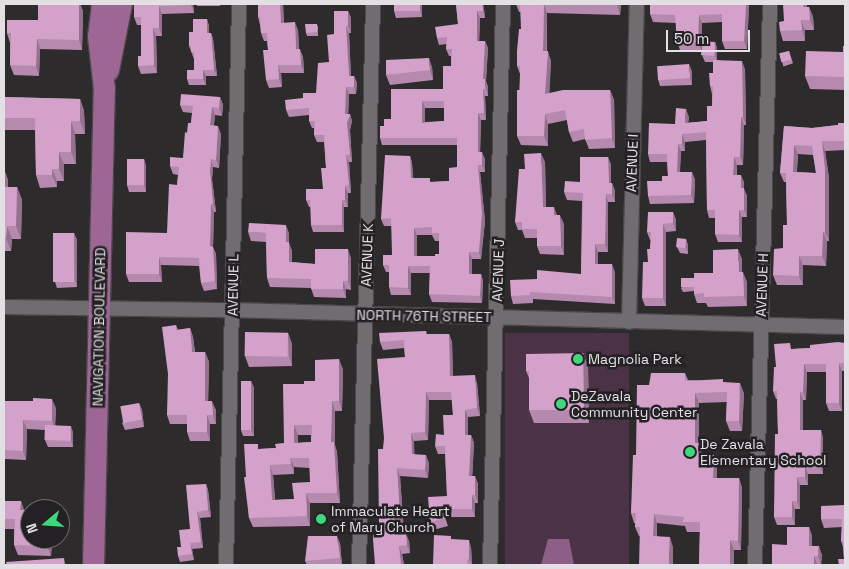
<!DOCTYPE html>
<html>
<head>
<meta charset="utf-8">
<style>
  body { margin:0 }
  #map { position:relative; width:849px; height:569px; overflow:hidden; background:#2e2b2d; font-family:"Space Grotesk",sans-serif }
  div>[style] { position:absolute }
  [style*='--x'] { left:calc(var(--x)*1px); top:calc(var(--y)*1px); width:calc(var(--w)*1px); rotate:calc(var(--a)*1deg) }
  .green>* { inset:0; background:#4b3247; transform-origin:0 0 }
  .water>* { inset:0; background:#8d5f86 }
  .roads { filter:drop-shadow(1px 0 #4b484b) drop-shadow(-1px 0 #4b484b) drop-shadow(0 1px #4b484b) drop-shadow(0 -1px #4b484b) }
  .street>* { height:14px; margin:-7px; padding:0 7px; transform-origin:7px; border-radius:7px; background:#706c6f }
  .primary>* { height:21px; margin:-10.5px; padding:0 10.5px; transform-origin:10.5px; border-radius:10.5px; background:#9d6695 }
  .wall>* { inset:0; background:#b58aae; transform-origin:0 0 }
  .shaded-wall>* { inset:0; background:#94718d }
  .building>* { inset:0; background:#d3a1ca; transform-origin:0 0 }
  .dots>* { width:14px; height:14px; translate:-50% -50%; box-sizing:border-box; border:2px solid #242124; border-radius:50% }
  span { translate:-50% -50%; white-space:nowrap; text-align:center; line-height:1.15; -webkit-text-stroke:5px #242124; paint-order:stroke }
  .street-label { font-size:14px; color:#e2e0e2 }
  .poi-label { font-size:14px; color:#e2e0e2 }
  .left { translate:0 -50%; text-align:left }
  .frame { position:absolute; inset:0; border:5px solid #e2e0e2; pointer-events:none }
  .north { position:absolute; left:20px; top:499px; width:50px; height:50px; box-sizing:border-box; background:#242124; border:1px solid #706d70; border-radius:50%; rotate:252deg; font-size:14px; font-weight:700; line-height:20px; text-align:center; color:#e2e0e2 }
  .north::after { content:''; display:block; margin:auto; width:18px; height:22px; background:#40d77c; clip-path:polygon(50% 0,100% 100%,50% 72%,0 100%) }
  .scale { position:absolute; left:666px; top:30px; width:84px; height:22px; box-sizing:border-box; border:2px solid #e2e0e2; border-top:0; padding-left:6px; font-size:15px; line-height:18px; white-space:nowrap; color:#e2e0e2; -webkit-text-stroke:4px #242124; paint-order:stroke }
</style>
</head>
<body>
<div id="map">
  <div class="green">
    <div style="left:505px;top:333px;width:124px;height:232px"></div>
  </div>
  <div class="water">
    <div style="clip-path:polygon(548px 539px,569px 539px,574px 565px,541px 565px)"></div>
  </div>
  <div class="roads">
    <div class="street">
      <div style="--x:4;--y:307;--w:228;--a:0.8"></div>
      <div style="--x:232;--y:310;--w:613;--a:1.59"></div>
      <div style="--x:629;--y:322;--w:318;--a:-88.6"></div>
      <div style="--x:226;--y:565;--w:561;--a:-88.67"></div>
      <div style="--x:359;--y:565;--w:561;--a:-88.57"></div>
      <div style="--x:490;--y:565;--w:561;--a:-88.67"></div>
      <div style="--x:755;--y:565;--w:561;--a:-88.47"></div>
    </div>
    <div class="primary">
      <div style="--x:108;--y:70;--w:67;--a:-78.9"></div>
      <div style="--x:93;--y:565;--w:476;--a:-88.7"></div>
      <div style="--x:104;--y:89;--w:53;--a:-96.5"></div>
      <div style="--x:98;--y:36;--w:32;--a:-83"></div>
    </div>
  </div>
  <div class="wall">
    <div style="clip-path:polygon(38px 4px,80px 4px,83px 11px,82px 50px,40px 49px,39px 76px,14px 75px,10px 65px,10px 43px,7px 33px,38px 20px)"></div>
    <div style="clip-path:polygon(134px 4px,193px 4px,194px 13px,162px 14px,162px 36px,156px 36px,157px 73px,141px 74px,138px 66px,141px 56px,141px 25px,137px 25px,134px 17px)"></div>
    <div style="left:197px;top:4px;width:23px;height:2px"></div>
    <div style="clip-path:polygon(258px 4px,283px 4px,284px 23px,298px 30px,299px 49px,303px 57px,304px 73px,281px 73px,282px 87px,269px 88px,266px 80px,268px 50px,267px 41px,264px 41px,261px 33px,260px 25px,258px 17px)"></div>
    <div style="clip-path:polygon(394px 4px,422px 4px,422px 17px,396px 18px,394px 11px)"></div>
    <div style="clip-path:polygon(evenodd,456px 4px,483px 4px,484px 9px,485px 18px,480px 18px,479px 41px,485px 41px,488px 48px,486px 81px,488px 87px,488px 96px,485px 96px,486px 120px,481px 120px,480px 152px,485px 159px,485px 172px,480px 172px,485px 221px,481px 259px,472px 259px,472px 274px,481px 274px,483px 281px,482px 303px,432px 302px,429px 294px,430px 273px,411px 273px,411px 295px,391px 295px,389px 287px,389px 272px,386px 272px,383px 265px,392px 255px,392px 226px,384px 226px,381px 219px,410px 156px,412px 163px,413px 178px,432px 182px,449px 181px,457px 167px,457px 145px,382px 145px,380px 138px,384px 126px,391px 119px,443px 89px,451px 66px,451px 56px,449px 56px,446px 49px,447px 44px,439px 45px,437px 38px,458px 24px,456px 4px,425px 108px,444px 108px,444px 121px,425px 122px,425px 108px,456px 4px,417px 235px,432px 235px,435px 241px,439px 241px,439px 254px,435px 256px,417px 256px,417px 235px)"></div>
    <div style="clip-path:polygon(516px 4px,621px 4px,620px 15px,547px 13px,547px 51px,551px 61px,549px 93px,610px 90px,614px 100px,615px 148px,589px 149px,585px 139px,573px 142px,569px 132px,567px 120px,548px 124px,548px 146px,521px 145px,517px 136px,520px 74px,517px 66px,521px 29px,521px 12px,519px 12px)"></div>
    <div style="clip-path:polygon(661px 4px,749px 4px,747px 49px,725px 49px,722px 41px,722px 22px,702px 23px,701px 50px,680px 50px,677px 42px,676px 23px,653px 22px,650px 14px,661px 5px)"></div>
    <div style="clip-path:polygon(807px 4px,807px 7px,809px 7px,813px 17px,814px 30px,805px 30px,805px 41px,783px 41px,780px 31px,784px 21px)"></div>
    <div style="clip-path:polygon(348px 11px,351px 18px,351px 33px,349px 33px,351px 76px,354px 76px,357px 83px,356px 94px,349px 94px,348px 114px,350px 114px,352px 121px,350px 130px,352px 162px,349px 162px,351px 193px,348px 193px,348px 207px,344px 207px,344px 232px,313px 232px,311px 225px,311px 207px,309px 207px,306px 200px,323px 189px,326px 168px,324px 142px,317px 142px,314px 135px,314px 128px,312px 128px,309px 121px,309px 115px,289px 117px,286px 110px,303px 98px,316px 93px,329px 62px,334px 34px)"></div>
    <div style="clip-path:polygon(207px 19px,209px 26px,209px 33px,211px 33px,213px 39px,217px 76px,206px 76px,206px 85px,189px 85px,187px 79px,194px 70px,194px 59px,189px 46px,193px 32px)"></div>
    <div style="clip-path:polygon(317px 24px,318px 27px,318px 36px,307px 36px,306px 33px)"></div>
    <div style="clip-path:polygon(715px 42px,717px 48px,717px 60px,745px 69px,746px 125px,744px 125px,743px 165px,737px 165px,737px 175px,744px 182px,744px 189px,747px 196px,747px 217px,742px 217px,742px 242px,718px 242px,715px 234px,715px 218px,709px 218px,707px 210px,706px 140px,685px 142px,685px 151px,681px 151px,680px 172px,695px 179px,694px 203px,650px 204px,648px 196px,668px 176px,667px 162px,650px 162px,648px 154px,675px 124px,689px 117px,688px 123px,707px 121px,712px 106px,712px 94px,710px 86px,713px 73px,713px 62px,705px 62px,702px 55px)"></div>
    <div style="clip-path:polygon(845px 46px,845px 90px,810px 89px,805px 76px,843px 52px)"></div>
    <div style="left:789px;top:51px;width:13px;height:10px;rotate:72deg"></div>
    <div style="clip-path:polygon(432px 67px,433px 80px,390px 85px,386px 75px)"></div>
    <div style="clip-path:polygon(692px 71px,692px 85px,660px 86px,658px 79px)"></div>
    <div style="clip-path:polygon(4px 97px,80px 99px,84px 111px,85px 134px,75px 134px,76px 164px,64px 164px,64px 181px,57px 181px,57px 187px,40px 188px,36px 175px,35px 130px,4px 130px)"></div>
    <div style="clip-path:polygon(220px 97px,223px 105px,222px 116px,215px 115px,214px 125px,221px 134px,219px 168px,213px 167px,212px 179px,216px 212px,214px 212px,213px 247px,216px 254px,217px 289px,204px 291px,201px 283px,199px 266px,161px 265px,162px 282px,129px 282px,126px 274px,167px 233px,177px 185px,178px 175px,173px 174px,170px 166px,183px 158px,187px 133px,191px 123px,192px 113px,183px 112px,180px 105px)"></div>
    <div style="clip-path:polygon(evenodd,845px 123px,845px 150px,825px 151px,829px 178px,829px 241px,827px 241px,826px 266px,803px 265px,803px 285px,777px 285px,773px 275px,783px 248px,787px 225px,786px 182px,784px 182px,780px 173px,784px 126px,812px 128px,838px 125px,845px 123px,798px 154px,813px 155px,816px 173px,797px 172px,798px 154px)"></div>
    <div style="clip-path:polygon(608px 157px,611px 165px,611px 183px,612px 183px,615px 191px,615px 202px,608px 202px,608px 252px,598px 252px,598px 264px,615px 272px,615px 304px,533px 299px,533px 303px,513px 304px,511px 296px,537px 279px,581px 274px,582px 201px,567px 200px,564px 192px,580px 182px)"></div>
    <div style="clip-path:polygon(144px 159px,146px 166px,146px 192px,129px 192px,127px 185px)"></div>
    <div style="clip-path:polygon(545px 162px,546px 207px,557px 215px,564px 224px,564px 255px,540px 254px,537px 246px,537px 238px,525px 238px,522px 230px,518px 230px,515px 222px,525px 169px)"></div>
    <div style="clip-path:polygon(4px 169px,8px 180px,8px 187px,17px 187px,22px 200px,21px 239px,12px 239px,11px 251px,4px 251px)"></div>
    <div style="clip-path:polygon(673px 212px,676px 220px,676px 231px,666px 232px,666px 306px,645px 306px,642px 298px,648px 262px,650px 249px,651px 240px,650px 240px,647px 232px)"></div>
    <div style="clip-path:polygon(248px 232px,289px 233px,289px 243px,292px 251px,292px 262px,315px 264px,351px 258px,351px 290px,346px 289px,346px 298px,314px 297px,311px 288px,270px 287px,267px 278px,266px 242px,251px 241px)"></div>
    <div style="clip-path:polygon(74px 233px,77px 240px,77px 287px,57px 288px,55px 282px)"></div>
    <div style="clip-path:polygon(686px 239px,688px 245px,688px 254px,680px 253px,677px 247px)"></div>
    <div style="clip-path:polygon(742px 259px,742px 272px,747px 282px,747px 306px,708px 307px,706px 303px,697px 303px,694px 294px,694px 291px,683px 292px,681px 288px,694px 278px,713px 273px)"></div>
    <div style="clip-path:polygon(176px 325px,178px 330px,190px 328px,193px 337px,195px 352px,205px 352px,209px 362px,208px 401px,216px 410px,216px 424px,210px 424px,210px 441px,190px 441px,187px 432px,187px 424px,170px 424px,167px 415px)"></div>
    <div style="clip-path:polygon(426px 331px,427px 334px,449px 334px,452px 342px,453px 376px,477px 383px,480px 416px,468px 417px,468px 435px,471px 435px,474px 443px,472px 476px,475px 476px,478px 484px,478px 503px,475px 503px,475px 517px,445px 517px,448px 526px,433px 530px,430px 522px,447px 496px,445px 454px,438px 454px,435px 446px,444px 435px,453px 415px,452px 400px,429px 400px,428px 440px,414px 441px,414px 454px,429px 463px,428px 478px,400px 476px,404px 533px,409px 541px,410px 553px,402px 554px,404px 565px,375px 565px,379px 524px,383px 449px,405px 357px,404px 348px,383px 350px,380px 342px)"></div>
    <div style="clip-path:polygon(288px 333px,292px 344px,292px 366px,249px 367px,245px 356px)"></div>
    <div style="clip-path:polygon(845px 343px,845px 371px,842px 371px,842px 411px,829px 411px,826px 403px,826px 372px,807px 372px,806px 400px,803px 400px,803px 430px,821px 430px,823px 438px,823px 474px,808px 474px,808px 485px,800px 485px,800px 509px,795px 509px,795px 525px,777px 525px,774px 517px,778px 434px,777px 399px,776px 399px,773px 391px,793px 349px,810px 348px)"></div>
    <div style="clip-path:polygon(583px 353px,588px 366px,589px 423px,534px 423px,529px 410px,529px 378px,526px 371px)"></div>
    <div style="clip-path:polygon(evenodd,343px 369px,342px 411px,335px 411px,335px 445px,337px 452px,340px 503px,310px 503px,310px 526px,253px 527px,249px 518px,246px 477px,260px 449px,276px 448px,284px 443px,304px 384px,315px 381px,343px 369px,298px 435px,311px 435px,311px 442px,298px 443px,298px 435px,343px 369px,294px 467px,310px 468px,310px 482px,294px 499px,275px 500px,273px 475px,294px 474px,294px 467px)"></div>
    <div style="clip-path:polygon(685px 373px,688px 380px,724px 382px,744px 393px,742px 431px,730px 431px,726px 421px,727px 402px,699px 403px,699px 444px,702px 454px,717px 464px,717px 478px,739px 478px,742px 488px,741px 550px,734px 550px,734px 565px,699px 565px,700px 532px,687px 532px,685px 526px,657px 523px,657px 536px,673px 547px,639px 536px,635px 527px,635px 523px,634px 523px,631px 513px,636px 455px,649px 385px)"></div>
    <div style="clip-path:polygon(251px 381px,254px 388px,254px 436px,243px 436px,241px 430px)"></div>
    <div style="clip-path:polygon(4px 401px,56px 408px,55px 425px,73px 432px,73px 447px,48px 447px,45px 440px,45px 430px,27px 429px,26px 460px,5px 459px,4px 457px)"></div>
    <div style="clip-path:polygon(139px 403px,142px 410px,144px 427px,125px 430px,122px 423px)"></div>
    <div style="clip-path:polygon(206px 484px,208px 490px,211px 517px,200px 518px,203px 548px,192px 549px,194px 560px,180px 562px,178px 556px,181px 547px,190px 529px)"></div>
    <div style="clip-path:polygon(4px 501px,21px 501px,24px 510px,30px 539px,52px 539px,51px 556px,18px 555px,14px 545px,14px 529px,4px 529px)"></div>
    <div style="clip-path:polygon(845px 505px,844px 559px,843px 547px,841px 541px,842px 527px,824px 528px,821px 519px)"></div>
    <div style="clip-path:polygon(809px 527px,812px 536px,812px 546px,822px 555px,821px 564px,817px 564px,787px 545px)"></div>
    <div style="clip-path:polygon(452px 540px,471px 547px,472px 565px,426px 565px,433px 564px)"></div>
    <div style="clip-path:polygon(340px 543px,342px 565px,307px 565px,305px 561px)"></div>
  </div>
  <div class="shaded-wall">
    <div style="clip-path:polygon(79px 4px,80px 4px,83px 11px,82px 50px,79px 40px)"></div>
    <div style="clip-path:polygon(191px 4px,193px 4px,194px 13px,191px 5px)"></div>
    <div style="clip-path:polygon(280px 4px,283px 4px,284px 31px,281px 23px)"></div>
    <div style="clip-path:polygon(420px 4px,422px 4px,422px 17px,420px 11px)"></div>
    <div style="clip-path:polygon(482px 4px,484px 9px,485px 18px,483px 11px)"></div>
    <div style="clip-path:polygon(544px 4px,547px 13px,546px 61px,543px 51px)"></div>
    <div style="clip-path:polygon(617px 4px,621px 4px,620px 15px,617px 5px)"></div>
    <div style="clip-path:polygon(746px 4px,749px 4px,747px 49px,744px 41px)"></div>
    <div style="clip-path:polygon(803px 4px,807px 4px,807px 17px,804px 7px)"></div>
    <div style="clip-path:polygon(159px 6px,162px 14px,162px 36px,159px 28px)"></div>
    <div style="clip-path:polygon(809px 7px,813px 17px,814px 30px,810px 20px)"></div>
    <div style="clip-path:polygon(348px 11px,351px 18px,351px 33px,348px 26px)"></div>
    <div style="clip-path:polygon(477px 11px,480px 18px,479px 48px,477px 41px)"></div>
    <div style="clip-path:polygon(699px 15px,702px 23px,701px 50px,698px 42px)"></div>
    <div style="clip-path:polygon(207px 19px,209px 26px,209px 39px,207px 33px)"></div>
    <div style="clip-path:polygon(801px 20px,805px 30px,805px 41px,802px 30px)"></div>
    <div style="clip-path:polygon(295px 22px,298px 30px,299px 57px,296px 49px)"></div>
    <div style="clip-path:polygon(346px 26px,349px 33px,351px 83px,349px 76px)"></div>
    <div style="clip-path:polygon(153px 28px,156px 36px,157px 73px,154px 65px)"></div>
    <div style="clip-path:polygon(211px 33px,213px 39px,217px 76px,214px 70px)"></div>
    <div style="clip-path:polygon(37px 39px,40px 49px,39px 76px,36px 66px)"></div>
    <div style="clip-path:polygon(485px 41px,488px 48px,486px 81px,488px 87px,488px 96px,483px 79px)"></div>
    <div style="clip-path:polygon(715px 42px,717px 48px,717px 62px,715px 55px)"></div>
    <div style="clip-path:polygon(300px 49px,303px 57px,304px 73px,301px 65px)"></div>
    <div style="clip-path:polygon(548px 51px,551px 61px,549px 103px,545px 94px)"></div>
    <div style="clip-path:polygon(429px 58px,432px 67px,433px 80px,430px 70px)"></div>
    <div style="clip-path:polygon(742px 61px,745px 69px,746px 125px,743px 117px)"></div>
    <div style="clip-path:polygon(689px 64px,692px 71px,692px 85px,690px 78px)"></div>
    <div style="clip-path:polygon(278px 65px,281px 73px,282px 87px,279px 79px)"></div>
    <div style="clip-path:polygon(203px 70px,206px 76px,206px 85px,203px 79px)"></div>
    <div style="clip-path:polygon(354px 76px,357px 83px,356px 94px,354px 87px)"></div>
    <div style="clip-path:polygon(346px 87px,349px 94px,348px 121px,350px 114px,352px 121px,350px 130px,352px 162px,350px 154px,345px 114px)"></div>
    <div style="clip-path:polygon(483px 89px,485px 96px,486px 120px,484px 113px)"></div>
    <div style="clip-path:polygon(610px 90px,614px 100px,615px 148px,612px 138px)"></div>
    <div style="clip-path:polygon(220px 97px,223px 105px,222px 116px,219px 108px)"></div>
    <div style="clip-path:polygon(80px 99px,84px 111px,85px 134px,80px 121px)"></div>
    <div style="clip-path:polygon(422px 101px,425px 108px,425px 130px,422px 123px)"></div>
    <div style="clip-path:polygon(212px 107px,215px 115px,213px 133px,210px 125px)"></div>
    <div style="clip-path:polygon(686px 109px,689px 117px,687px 131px,685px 123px)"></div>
    <div style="clip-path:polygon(478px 113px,481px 120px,480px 159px,478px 152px)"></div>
    <div style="clip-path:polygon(545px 114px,548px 124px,548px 146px,544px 136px)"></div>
    <div style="clip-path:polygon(741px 117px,744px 125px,743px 165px,740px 157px)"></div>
    <div style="clip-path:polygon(71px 121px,75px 134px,76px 164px,71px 152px)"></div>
    <div style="clip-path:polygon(218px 126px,221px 134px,219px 168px,216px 160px)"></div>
    <div style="clip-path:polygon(682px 134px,685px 142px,685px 151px,682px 144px)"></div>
    <div style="clip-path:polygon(822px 141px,825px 151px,829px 178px,829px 241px,825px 232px)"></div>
    <div style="clip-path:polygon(678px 144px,681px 151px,679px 180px,677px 172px)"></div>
    <div style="clip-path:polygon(794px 145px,798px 154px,796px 181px,793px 172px)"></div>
    <div style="clip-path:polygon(59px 152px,64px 164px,64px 181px,59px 169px)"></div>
    <div style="clip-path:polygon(482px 152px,485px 159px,485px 172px,482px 165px)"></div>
    <div style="clip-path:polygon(541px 153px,545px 162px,546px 215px,543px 207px)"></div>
    <div style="clip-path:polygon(346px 155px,349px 162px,351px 193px,349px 185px)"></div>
    <div style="clip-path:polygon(410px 156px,412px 163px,414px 185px,411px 178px)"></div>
    <div style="clip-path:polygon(608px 157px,611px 165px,611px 191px,609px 183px)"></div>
    <div style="clip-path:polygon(734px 157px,737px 165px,736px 182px,733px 175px)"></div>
    <div style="clip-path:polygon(144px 159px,146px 166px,146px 192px,144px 185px)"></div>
    <div style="clip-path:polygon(211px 159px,213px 167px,212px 179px,216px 212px,213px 204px,210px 171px)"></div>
    <div style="clip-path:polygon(478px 165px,480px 172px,485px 221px,481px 259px,479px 252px)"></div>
    <div style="clip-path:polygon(4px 169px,8px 180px,7px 200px,4px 190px)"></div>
    <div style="clip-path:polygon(52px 169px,57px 181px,57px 187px,52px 175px)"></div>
    <div style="clip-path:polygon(692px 172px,695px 179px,694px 203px,691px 195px)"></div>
    <div style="clip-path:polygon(741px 175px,744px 182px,744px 189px,747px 196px,747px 217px,744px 210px,741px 188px)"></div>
    <div style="clip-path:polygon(612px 183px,615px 191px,615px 202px,612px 194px)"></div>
    <div style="clip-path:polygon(345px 186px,348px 193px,348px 207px,345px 200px)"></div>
    <div style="clip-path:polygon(17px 187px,22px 200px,21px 239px,16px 226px)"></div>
    <div style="clip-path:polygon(606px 194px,608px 202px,608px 252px,605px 244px)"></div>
    <div style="clip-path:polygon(342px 200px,344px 207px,344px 232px,342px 225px)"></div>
    <div style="clip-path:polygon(211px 204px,214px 212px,213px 247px,216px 254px,217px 289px,215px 281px,210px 246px)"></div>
    <div style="clip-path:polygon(554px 207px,557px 215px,554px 215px)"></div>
    <div style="clip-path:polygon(739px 210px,742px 217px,742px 242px,739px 235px)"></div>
    <div style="clip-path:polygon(673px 212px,676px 220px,676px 231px,673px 223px)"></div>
    <div style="clip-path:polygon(560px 215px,564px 224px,564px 255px,561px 246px)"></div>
    <div style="clip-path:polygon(663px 224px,666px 232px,666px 306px,663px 298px)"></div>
    <div style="clip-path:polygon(286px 225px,289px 233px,289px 243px,292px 251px,292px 271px,289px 262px,286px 242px)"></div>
    <div style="clip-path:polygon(7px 226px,12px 239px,11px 251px,6px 238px)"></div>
    <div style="clip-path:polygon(414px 228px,417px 235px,417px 263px,414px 256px)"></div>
    <div style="clip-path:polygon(823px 232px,827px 241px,826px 266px,822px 256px)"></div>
    <div style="clip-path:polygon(74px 233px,77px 240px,77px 287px,75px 280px)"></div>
    <div style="clip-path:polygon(686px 239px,688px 245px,688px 254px,686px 247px)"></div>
    <div style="clip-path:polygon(595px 244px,598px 252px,598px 272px,595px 264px)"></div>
    <div style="clip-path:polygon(348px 249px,351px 258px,351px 290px,348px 281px)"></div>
    <div style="clip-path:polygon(738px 249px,742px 259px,742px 282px,739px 272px)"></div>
    <div style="clip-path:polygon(469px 252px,472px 259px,472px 281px,469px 274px)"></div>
    <div style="clip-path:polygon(799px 256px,803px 265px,803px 285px,799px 276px)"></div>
    <div style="clip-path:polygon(159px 257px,161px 265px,162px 282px,159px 274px)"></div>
    <div style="clip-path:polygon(612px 264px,615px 272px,615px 304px,612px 297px)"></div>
    <div style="clip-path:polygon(408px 266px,411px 273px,411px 295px,408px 288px)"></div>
    <div style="clip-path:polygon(743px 272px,747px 282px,747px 306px,744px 296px)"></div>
    <div style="clip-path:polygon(481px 274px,483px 281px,482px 303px,480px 296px)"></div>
    <div style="clip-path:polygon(343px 281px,346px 289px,346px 298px,343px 289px)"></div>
    <div style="clip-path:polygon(190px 328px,193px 337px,196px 361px,192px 352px)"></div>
    <div style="clip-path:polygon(288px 333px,292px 344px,292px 366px,289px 356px)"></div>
    <div style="clip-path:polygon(449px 334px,452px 342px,453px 384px,450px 376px)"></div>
    <div style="clip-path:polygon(205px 352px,209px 362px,208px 410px,205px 401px)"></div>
    <div style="clip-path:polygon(583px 353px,588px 366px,589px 423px,584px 410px)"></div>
    <div style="clip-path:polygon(339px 359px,343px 369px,342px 411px,339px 401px)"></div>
    <div style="clip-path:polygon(839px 363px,842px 371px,842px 411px,839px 403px)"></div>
    <div style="clip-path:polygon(804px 364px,807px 372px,806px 400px,803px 392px)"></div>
    <div style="clip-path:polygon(475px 375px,477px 383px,480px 416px,477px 408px)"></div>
    <div style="clip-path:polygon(251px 381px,254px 388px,254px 436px,251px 430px)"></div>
    <div style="clip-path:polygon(740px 383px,744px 393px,742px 431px,739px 421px)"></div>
    <div style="clip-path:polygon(426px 392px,429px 400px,428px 440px,425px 432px)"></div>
    <div style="clip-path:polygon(800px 392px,803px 400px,803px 438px,800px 430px)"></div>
    <div style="clip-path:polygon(695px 393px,699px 403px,699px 444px,702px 453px,701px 463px,695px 443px)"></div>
    <div style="clip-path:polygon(52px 399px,56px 408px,55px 430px,52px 421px)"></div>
    <div style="clip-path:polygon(212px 401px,216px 410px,216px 424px,213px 415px)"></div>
    <div style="clip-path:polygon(332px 401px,335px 411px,335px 445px,337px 452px,340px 503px,337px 493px,331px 442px)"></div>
    <div style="clip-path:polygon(139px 403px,142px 410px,144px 427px,142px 420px)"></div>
    <div style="clip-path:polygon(465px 410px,468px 417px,468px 443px,465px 435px)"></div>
    <div style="clip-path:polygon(207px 415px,210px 424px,210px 441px,207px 432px)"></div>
    <div style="clip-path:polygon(23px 420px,27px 429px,26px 460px,23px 451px)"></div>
    <div style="clip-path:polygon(294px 425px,298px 435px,298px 453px,294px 443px)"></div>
    <div style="clip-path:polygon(71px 426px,73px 432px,73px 447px,71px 440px)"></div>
    <div style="clip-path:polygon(821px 430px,823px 438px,823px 474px,820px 466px)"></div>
    <div style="clip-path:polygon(411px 433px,414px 441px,415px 462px,412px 454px)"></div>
    <div style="clip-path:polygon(471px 435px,474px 443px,472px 484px,469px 476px)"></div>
    <div style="clip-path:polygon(426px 455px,429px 463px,428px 478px,425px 470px)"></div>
    <div style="clip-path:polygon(714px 455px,717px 464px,717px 488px,713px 478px)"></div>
    <div style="clip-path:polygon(290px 458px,294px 467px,294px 474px,291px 464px)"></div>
    <div style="clip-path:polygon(270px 465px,273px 475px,276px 510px,272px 500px)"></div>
    <div style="clip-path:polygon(805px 466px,808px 474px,808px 485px,805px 477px)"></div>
    <div style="clip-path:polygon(397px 468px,400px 476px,404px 538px,401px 530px)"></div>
    <div style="clip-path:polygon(475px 476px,478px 484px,478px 503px,475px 495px)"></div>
    <div style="clip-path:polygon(797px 477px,800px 485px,800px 509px,797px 501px)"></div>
    <div style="clip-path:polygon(739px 478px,742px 488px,741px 550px,738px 541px)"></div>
    <div style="clip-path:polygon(206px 484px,208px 490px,211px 517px,208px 510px)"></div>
    <div style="clip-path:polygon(306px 493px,310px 503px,310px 526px,307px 516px)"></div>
    <div style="clip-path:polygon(472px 495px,475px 503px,475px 517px,472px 509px)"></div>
    <div style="clip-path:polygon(21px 501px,24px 512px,20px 510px)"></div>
    <div style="clip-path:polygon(792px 501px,795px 509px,795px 525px,792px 517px)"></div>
    <div style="clip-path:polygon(197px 512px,200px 518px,203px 548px,201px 542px)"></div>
    <div style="clip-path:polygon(654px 514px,657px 523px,656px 546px,653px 536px)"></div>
    <div style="clip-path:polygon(809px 527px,812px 536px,812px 554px,809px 546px)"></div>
    <div style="clip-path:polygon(406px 533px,409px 541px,410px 553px,407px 545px)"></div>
    <div style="clip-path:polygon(337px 536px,340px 543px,342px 565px,340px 558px)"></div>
    <div style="clip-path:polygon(670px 537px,673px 547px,673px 565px,669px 565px)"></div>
    <div style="clip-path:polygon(48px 539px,52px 539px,51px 556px,47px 546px)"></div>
    <div style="clip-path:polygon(469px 540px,471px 547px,472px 565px,469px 559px)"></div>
    <div style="clip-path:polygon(730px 540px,734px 550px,734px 565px,730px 565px)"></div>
    <div style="clip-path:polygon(190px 543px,192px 549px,194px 560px,192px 554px)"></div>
    <div style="clip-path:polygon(399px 546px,402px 554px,404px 565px,401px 565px)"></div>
    <div style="clip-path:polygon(819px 546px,822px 555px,821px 564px,818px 556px)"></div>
    <div style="clip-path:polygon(814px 556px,817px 564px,817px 565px,814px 565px)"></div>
  </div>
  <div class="building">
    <div style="clip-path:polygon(38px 4px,79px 4px,79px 40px,37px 39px,36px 66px,10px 65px,11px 33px,7px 33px,7px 20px,38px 20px)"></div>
    <div style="clip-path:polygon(134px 4px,191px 4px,191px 5px,159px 6px,159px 28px,153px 28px,154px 65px,138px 66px,138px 56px,141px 56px,141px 17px,134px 17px)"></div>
    <div style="clip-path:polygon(258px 4px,280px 4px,281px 23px,295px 22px,296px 49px,300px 49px,301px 65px,278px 65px,279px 79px,266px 80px,263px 50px,268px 50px,267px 33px,261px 33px,260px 17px,258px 17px)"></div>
    <div style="left:394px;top:4px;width:26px;height:7px"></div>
    <div style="clip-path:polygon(evenodd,456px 4px,482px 4px,483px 11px,477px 11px,477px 41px,485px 41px,483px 79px,485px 79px,485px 89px,483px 89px,484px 113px,478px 113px,478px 152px,482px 152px,482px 165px,478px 165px,482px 214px,479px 252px,469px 252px,469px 274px,481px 274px,480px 296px,429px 294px,430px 266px,408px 266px,408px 288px,389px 287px,389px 265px,383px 265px,383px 255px,392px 255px,391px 218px,381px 219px,385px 155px,410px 156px,411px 178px,430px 178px,430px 182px,449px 181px,449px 168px,457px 167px,457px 138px,380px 138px,380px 126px,384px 126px,384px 119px,391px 119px,391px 89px,443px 89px,443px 66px,451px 66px,452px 49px,446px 49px,447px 37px,437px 38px,435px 27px,458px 24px,456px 4px,422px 101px,444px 101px,444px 121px,422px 123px,422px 101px,456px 4px,432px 227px,432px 233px,439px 233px,439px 254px,435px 254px,435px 256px,414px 256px,414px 228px,432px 227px)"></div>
    <div style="clip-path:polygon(520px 4px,544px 4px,543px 51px,548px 51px,545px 94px,563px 90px,610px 90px,612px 138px,585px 140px,584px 129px,569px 132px,565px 110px,545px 114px,544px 136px,517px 136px,517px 90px,520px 90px,520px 66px,517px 66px,517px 51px,519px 29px,521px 29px)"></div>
    <div style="clip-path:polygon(565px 4px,617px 4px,617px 5px)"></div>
    <div style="clip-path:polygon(661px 4px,746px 4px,744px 41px,722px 41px,722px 14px,699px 15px,698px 42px,677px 42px,675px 15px,650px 14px,650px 5px,661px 5px)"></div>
    <div style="clip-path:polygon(783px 4px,803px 4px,804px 7px,809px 7px,810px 20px,801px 20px,802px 30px,780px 31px,779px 22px,784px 21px)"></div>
    <div style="clip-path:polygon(334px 11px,348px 11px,348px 26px,346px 26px,349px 76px,354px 76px,354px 87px,346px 87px,345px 114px,350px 114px,347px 123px,350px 154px,346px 155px,349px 185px,345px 186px,345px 200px,342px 200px,342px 225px,311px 225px,310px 200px,306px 200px,306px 189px,323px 189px,321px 168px,326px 168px,324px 135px,314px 135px,315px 121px,309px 121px,309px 108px,286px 110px,285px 100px,303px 98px,303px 93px,316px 93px,318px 63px,329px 62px,327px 35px,334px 34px)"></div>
    <div style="clip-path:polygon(193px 19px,207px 19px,207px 33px,211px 33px,214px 70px,203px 70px,203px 79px,187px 79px,187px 70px,194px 70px,194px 52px,191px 52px,191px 46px,189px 46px,189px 32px,193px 32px)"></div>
    <div style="clip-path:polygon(305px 24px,317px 24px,317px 32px,306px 33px)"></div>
    <div style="left:702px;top:41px;width:13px;height:14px;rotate:4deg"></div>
    <div style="clip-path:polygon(843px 46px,845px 46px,845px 77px,805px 76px,806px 51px,843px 52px)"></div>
    <div style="left:789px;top:51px;width:9px;height:10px;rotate:77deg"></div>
    <div style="clip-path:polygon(429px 58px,430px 70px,386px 75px,386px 60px)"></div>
    <div style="clip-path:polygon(713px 60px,742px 61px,743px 117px,741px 117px,740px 157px,734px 157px,733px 175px,741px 175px,741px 188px,744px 188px,744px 210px,739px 210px,739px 235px,715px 234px,715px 210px,707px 210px,706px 132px,682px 134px,682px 144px,678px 144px,677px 172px,692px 172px,691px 195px,648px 196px,647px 181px,662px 181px,662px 176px,668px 176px,667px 154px,648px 154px,649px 123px,675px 124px,676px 108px,686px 109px,685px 123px,707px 121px,707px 106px,712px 106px,713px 86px,710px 86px,709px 73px,713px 73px)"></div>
    <div style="left:689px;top:64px;width:14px;height:32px;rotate:86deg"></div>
    <div style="clip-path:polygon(181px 94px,220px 97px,219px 108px,212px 107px,210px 125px,218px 126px,216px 160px,211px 159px,210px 171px,213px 204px,211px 204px,210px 246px,213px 247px,215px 281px,201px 283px,199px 258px,159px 257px,159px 274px,126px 274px,126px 232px,167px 233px,169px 184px,177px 185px,179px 167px,170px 166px,170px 157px,183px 158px,185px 132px,187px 133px,188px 123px,191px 123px,193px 106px,180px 105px)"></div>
    <div style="clip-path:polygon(4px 97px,80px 99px,80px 121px,71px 121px,71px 152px,59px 152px,59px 169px,52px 169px,52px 175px,36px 175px,35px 118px,4px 118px)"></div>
    <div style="clip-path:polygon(evenodd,838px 123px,845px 123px,845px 141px,822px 141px,825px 169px,825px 232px,823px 232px,822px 256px,799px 256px,799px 276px,773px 275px,774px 249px,783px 248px,783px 225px,787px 225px,786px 173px,780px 173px,784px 126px,812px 128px,838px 125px,838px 123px,794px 145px,812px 146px,816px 173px,793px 172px,794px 145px)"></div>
    <div style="clip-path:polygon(541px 153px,543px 207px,554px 207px,554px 215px,560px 215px,561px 246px,537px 246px,537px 229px,522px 229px,522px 222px,515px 222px,519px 169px,525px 169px,524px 154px)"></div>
    <div style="clip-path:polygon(580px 157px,608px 157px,609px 183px,612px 183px,612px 194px,606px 194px,605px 244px,595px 244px,595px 264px,612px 264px,612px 297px,530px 292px,530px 295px,511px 296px,510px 280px,537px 279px,537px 270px,581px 274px,583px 193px,564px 192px,565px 181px,580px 182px)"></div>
    <div style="left:127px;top:159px;width:17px;height:26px"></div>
    <div style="clip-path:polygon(4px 187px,17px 187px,16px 226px,7px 226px,6px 238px,4px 238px)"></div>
    <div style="clip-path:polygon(648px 212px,673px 212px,673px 223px,663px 224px,663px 298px,642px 298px,643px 262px,648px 262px,647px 249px,650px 249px,651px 232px,647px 232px)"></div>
    <div style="clip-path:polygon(249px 223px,286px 225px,286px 242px,289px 242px,289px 262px,315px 264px,315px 249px,348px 249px,348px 281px,343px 281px,343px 289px,311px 289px,311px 279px,267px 278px,266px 233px,248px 232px)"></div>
    <div style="left:53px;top:233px;width:21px;height:49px"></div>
    <div style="left:677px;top:238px;width:9px;height:9px;rotate:6deg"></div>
    <div style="clip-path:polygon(738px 249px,739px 272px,743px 272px,744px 296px,704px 297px,704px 293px,694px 294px,694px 273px,713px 273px,713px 250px)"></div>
    <div style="left:694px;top:278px;width:9px;height:13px;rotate:90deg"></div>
    <div style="clip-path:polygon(176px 325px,176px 330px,190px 328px,192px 352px,205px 352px,205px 401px,212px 401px,213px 415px,207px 415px,207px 432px,187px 432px,187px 415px,167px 415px,168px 374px,162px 327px)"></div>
    <div style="clip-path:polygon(426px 331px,426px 334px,449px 334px,450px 376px,475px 375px,477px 408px,465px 410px,465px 435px,471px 435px,469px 476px,475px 476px,475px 495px,472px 495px,472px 509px,442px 509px,445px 518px,430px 522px,428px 497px,447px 496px,445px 446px,435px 446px,436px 434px,444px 435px,443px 415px,453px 415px,451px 392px,426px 392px,425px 432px,411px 433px,412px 454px,426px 455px,425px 470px,397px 468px,401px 530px,392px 533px,406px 533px,407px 545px,399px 546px,401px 565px,375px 565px,373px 539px,375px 524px,379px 524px,378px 449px,383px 449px,384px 438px,377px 359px,405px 357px,404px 340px,380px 342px,379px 333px)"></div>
    <div style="left:245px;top:332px;width:43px;height:24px;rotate:1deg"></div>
    <div style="clip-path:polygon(838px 342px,845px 343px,845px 363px,839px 363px,839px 403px,826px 403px,826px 364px,804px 364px,803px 392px,800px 392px,800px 430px,821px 430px,820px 466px,805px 466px,805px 477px,797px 477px,797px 501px,792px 501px,792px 517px,774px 517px,775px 434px,778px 434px,777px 391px,773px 391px,774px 367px,776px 367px,774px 344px,790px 343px,791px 349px,810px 348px,810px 345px)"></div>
    <div style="clip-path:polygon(583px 353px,584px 410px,529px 410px,529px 371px,526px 371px,526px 354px)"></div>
    <div style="clip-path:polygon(evenodd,339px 359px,339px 401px,332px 401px,331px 442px,334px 442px,337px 493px,306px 493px,307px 516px,249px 518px,244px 477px,246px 477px,244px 444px,258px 444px,258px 449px,276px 448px,275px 444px,284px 443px,283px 384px,304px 384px,304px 381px,315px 381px,315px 360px,339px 359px,294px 425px,312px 425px,311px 442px,294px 443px,294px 425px,339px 359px,290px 458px,309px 458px,310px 482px,292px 483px,294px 499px,272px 500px,270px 465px,291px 464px,290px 458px)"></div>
    <div style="clip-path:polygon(651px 373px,685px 373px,685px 381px,723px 379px,723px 382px,740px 383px,739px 421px,726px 421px,727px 392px,695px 393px,695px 443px,698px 443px,698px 453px,714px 455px,713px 478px,739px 478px,738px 541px,730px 540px,730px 565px,699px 565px,700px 522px,683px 522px,684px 517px,654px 514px,653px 536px,670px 537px,669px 565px,639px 565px,640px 527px,635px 527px,636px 513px,631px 513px,633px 455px,636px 455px,637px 385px,649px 385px)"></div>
    <div style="left:241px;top:381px;width:10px;height:49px"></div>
    <div style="clip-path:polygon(33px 398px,52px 399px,52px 421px,23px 420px,23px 451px,4px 450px,4px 401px,33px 401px)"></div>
    <div style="left:139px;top:403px;width:17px;height:19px;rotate:80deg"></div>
    <div style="left:45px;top:425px;width:26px;height:15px;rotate:2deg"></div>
    <div style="clip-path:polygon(206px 484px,208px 510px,197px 512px,201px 542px,190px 543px,192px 554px,178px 556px,177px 547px,181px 547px,179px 530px,190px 529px,186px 485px)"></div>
    <div style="clip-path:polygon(4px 501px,21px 501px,20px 510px,30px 510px,30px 539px,48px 539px,47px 546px,14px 545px,15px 519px,4px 519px)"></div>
    <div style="clip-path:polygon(845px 505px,845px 565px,839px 565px,838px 559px,844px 559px,843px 541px,841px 541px,842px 519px,821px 519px,821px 506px)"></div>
    <div style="clip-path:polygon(787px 527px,809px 527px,809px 546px,819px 546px,818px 556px,814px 556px,814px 565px,772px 565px,772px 544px,787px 545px)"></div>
    <div style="clip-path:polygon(434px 535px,451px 536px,451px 539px,469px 540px,469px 559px,467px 560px,468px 565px,426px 565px,433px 564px)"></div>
    <div style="clip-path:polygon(308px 536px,337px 536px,340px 558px,305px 561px)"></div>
    <div style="clip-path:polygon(64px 558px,65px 565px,7px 565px,6px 562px)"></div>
    <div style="clip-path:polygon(177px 564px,177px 565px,163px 565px)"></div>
  </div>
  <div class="dots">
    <div style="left:578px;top:359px;background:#40d77c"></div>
    <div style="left:561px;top:404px;background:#40d77c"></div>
    <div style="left:690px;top:452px;background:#40d77c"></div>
    <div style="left:321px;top:519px;background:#40d77c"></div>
  </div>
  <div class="street-label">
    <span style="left:632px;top:163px;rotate:-88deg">AVENUE I</span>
    <span style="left:367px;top:255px;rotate:-88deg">AVENUE K</span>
    <span style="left:498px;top:270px;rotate:-88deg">AVENUE J</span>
    <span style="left:233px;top:285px;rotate:-89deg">AVENUE L</span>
    <span style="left:762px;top:285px;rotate:-88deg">AVENUE H</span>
    <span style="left:424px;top:316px;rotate:1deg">NORTH 76TH STREET</span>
    <span style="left:99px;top:327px;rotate:-89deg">NAVIGATION BOULEVARD</span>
  </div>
  <div class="poi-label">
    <span class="left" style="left:588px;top:359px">Magnolia Park</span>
    <span class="left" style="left:571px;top:404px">DeZavala<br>Community Center</span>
    <span class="left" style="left:700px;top:452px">De Zavala<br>Elementary School</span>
    <span class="left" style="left:331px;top:519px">Immaculate Heart<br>of Mary Church</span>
  </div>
  <div class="frame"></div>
  <div class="north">N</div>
  <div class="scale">50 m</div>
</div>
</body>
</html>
